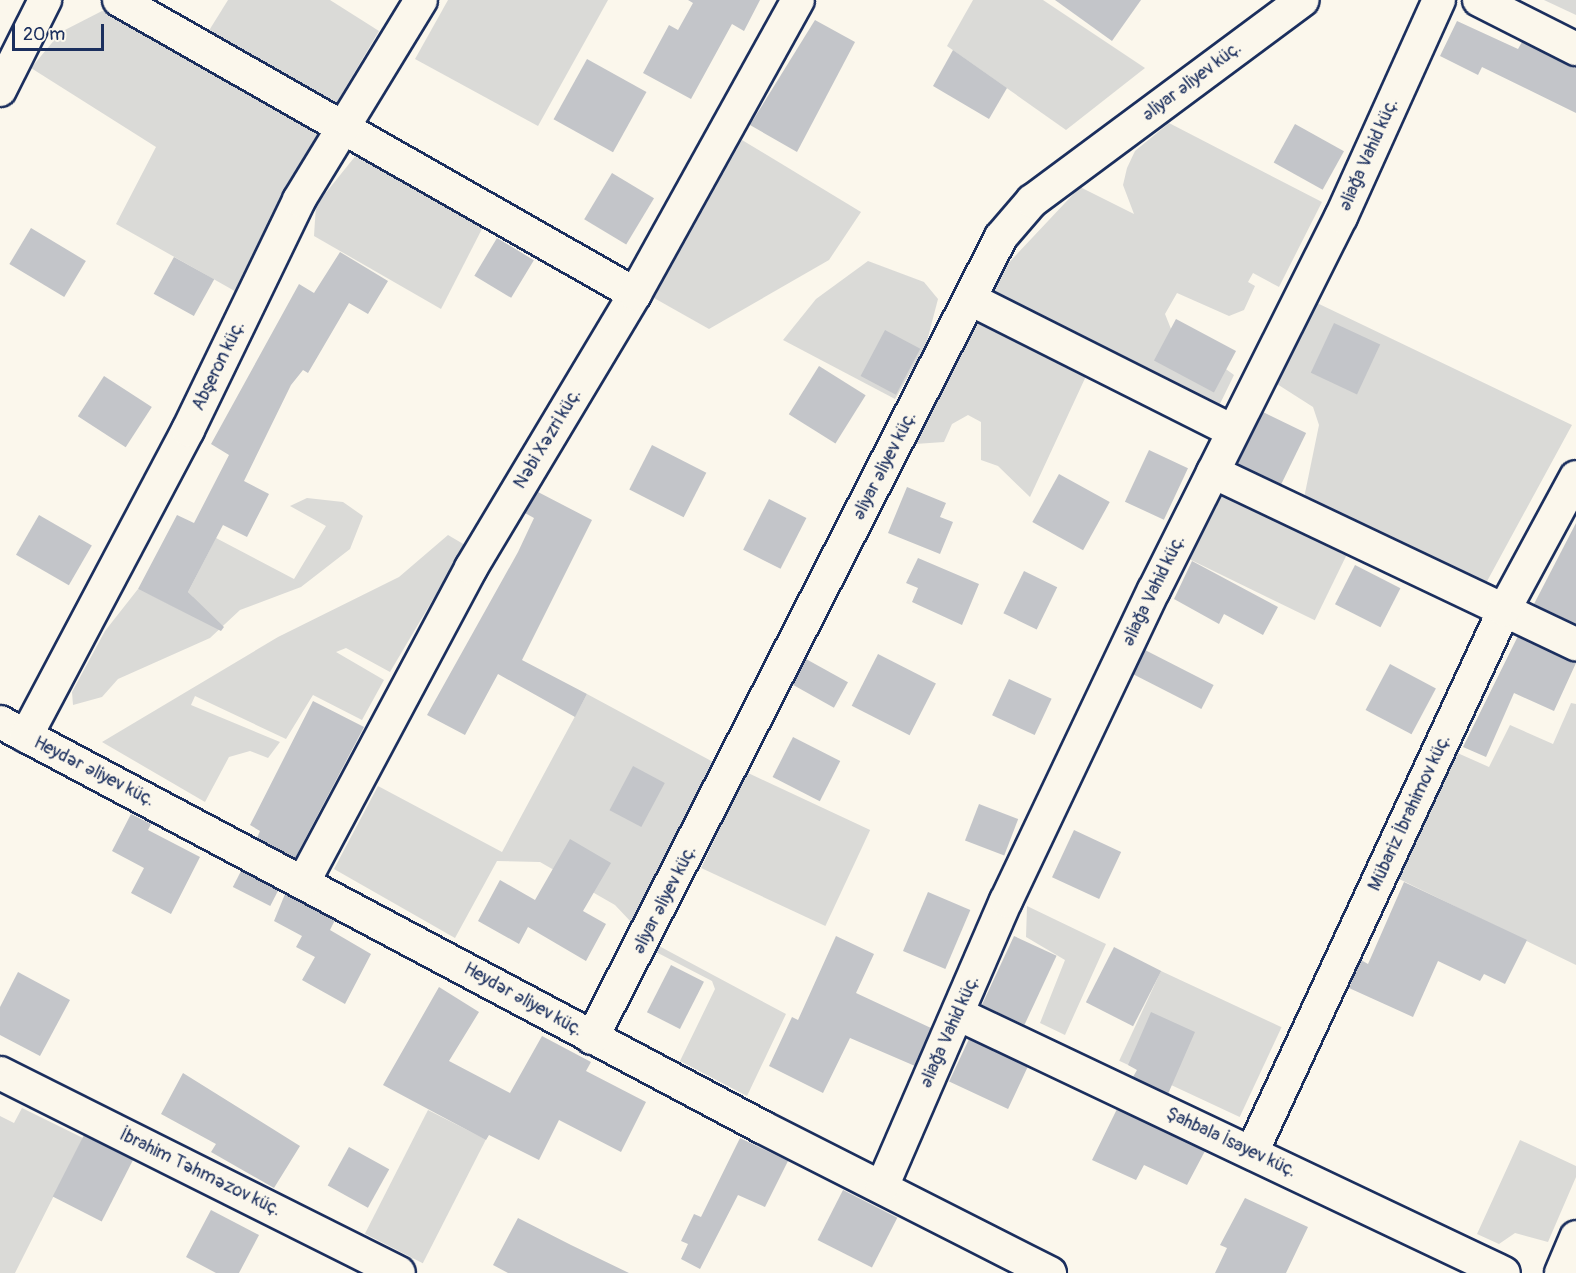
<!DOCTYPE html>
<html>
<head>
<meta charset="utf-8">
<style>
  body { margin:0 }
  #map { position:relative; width:1576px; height:1273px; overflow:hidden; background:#fbf7ec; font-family:Pangolin,sans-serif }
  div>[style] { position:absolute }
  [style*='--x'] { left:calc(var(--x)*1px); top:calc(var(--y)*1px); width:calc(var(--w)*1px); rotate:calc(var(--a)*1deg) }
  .green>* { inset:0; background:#dadad7; transform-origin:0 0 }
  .building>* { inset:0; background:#c3c5c9; transform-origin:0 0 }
  .roads { filter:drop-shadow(2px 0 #1b2f5e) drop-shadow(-2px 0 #1b2f5e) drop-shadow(0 2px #1b2f5e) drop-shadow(0 -2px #1b2f5e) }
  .minor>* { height:32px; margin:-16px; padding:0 16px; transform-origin:16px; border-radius:16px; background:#fbf7ec }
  span { translate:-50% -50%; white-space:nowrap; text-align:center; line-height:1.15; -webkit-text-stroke:4.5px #fbf7ec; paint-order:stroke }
  .street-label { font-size:18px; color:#1b2f5e }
  .scale { position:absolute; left:12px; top:24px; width:92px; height:27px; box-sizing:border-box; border:3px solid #1b2f5e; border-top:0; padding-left:8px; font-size:18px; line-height:21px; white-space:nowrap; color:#1b2f5e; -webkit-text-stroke:4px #fbf7ec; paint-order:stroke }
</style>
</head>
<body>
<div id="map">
  <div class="green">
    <div style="clip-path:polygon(228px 0,330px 0,379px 31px,331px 112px,205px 37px)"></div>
    <div style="clip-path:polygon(448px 0,608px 0,538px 126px,415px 59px)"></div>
    <div style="clip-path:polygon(973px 0,1043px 0,1145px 68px,1066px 130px,947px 46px)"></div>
    <div style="clip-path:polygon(1544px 0,1576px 0,1576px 15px)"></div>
    <div style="clip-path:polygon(102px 11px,320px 133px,240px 294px,116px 224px,156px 147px,31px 68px,61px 32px)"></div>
    <div style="clip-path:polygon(1169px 123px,1322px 202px,1279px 287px,1253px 273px,1248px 282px,1255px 286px,1244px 310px,1229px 316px,1177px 293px,1165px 314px,1171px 329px,1234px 375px,1217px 410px,986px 287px,1080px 187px,1134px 214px,1123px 185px,1127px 168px,1135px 151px)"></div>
    <div style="clip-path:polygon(742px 140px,861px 212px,829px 260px,709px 329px,654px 298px)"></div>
    <div style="clip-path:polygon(357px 154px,484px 225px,441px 309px,314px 236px,316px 205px)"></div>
    <div style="clip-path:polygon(868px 261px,924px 282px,938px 299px,926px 345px,895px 399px,783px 340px,816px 299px)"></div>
    <div style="clip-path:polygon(1317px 303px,1572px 425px,1485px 585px,1304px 498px,1319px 425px,1313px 407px,1277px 384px)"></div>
    <div style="clip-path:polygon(973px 317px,1087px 374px,1030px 497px,998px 466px,981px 460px,981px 422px,968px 415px,952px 424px,944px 442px,915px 444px)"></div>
    <div style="left:1216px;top:492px;width:145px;height:72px;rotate:26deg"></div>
    <div style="clip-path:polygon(307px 498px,343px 502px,363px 516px,350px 549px,301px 587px,240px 610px,210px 638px,118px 679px,102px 697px,73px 705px,72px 692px,105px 631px,138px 589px,185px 612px,193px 597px,188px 592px,216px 538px,294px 579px,326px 526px,290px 506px)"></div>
    <div style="clip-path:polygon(448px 535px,465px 545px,390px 672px,346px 648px,336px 652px,384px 680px,362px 720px,313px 695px,286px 739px,195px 696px,191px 705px,280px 742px,268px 758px,250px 751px,229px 757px,205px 802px,102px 742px,278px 637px,399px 577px)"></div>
    <div style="clip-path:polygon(587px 694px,715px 763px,632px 923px,615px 905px,540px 862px,497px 861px,455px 938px,334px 869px,378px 786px,502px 852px)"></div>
    <div style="clip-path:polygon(1571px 703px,1576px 704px,1576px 965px,1397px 878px,1453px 751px,1489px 767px,1510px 725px,1553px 744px)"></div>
    <div style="left:746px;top:772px;width:137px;height:106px;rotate:25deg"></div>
    <div style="clip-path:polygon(1027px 906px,1106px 944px,1065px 1035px,1040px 1023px,1065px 960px,1026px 937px)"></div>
    <div style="clip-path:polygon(659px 946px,786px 1014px,747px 1096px,680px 1061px,715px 989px,712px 981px,656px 952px)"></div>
    <div style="left:1161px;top:971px;width:133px;height:99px;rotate:25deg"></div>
    <div style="clip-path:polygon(22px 1108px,83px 1138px,15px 1273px,0 1273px,0 1116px,14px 1123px)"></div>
    <div style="left:428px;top:1110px;width:65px;height:139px;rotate:27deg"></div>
    <div style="clip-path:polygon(1520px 1140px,1576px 1166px,1576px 1177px,1548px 1242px,1515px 1233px,1499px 1244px,1477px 1234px)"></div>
  </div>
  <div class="building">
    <div style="clip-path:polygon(688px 0,760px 0,744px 31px,732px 24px,691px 99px,643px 73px,669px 25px,678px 30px,693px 3px)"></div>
    <div style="clip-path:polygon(1055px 0,1141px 0,1112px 41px)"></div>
    <div style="clip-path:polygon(815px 20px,855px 42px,797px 152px,750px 125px)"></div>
    <div style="clip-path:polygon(1457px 21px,1518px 49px,1522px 42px,1576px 67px,1576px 113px,1482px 67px,1478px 75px,1440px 56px)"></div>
    <div style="clip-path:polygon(953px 50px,1007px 88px,989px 119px,933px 86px)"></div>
    <div style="left:587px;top:59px;width:68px;height:69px;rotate:29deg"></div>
    <div style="left:1295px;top:124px;width:56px;height:44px;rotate:29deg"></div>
    <div style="left:612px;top:173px;width:49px;height:54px;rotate:31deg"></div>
    <div style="left:31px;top:228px;width:64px;height:42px;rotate:31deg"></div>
    <div style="left:497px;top:238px;width:43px;height:44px;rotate:31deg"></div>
    <div style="clip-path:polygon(340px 252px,388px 281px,368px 314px,349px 303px,308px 373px,303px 370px,291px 385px,244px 481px,269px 494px,247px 537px,223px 525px,188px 592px,224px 627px,221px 631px,138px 589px,177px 515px,194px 523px,229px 455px,211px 444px,299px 284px,314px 293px)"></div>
    <div style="left:174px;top:257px;width:46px;height:42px;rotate:29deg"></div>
    <div style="left:1176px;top:319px;width:68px;height:47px;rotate:28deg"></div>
    <div style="left:1334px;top:323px;width:51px;height:55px;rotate:25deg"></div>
    <div style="left:885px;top:330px;width:40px;height:52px;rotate:28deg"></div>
    <div style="left:819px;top:366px;width:55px;height:57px;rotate:32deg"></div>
    <div style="left:104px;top:376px;width:57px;height:48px;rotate:33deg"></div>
    <div style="left:1263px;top:412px;width:48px;height:58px;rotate:26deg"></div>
    <div style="left:652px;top:445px;width:61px;height:50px;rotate:27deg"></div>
    <div style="left:1149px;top:450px;width:43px;height:57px;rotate:25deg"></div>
    <div style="left:1059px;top:474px;width:58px;height:55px;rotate:29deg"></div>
    <div style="clip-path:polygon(907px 487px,946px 503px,940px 517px,953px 522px,940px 554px,888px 533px)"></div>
    <div style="clip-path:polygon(538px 492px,592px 520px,522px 660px,587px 694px,575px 717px,498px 674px,465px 735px,427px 715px,518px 552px,534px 518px,525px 513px)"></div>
    <div style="left:769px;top:499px;width:42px;height:57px;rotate:27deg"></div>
    <div style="left:39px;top:515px;width:61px;height:46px;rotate:30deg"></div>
    <div style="clip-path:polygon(1576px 523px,1576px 624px,1534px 604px)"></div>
    <div style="clip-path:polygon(918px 558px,979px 584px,962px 625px,912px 602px,918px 588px,906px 583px)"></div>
    <div style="clip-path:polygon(1192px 561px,1278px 607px,1263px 635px,1224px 614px,1219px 624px,1174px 599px)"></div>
    <div style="left:1355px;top:565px;width:51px;height:44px;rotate:27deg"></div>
    <div style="left:1024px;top:571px;width:37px;height:47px;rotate:26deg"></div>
    <div style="clip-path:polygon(1518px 636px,1576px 663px,1554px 711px,1514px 693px,1486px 757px,1463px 747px)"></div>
    <div style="left:1145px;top:650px;width:77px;height:27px;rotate:27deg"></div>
    <div style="left:878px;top:654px;width:65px;height:58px;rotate:27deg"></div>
    <div style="left:806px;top:659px;width:48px;height:29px;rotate:29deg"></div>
    <div style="left:1390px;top:664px;width:52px;height:52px;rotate:28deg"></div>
    <div style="left:1009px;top:679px;width:47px;height:40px;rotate:25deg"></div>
    <div style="clip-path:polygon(313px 701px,364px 727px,295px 858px,257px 838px,260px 831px,250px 825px)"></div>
    <div style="left:793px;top:737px;width:53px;height:45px;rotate:27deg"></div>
    <div style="left:633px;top:766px;width:36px;height:50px;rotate:28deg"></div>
    <div style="left:979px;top:804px;width:42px;height:39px;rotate:21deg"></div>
    <div style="clip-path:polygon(131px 814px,151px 824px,148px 830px,200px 857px,171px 914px,131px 893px,144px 868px,112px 851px)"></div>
    <div style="left:1074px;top:830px;width:52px;height:52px;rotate:25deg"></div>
    <div style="clip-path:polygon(570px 839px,611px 863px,583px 911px,606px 924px,586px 961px,528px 927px,519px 944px,478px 921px,500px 880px,535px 900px)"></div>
    <div style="left:241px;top:871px;width:42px;height:18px;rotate:27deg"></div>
    <div style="clip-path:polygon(1404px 882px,1527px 940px,1505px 984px,1484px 974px,1480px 981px,1438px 961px,1413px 1017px,1349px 988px,1361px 960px,1368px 964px)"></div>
    <div style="left:928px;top:892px;width:46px;height:64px;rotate:23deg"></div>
    <div style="clip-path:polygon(285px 894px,335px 920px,330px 930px,371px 954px,345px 1004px,302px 980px,315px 957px,296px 947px,302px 936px,274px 921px)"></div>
    <div style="clip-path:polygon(836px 936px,874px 954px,856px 993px,931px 1028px,915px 1066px,850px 1038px,823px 1093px,769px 1066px,792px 1017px,798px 1020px)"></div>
    <div style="left:1014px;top:936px;width:47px;height:76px;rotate:25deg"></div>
    <div style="left:1114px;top:947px;width:53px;height:62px;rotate:27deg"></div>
    <div style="left:671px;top:965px;width:37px;height:53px;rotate:27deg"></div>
    <div style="clip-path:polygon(18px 972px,70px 1000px,40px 1056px,0 1035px,0 1007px)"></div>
    <div style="clip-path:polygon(439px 987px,479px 1012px,449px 1061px,510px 1093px,542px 1036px,591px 1062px,586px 1071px,646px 1102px,621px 1152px,559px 1120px,539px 1160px,489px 1135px,486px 1140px,383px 1085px)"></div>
    <div style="clip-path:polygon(1151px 1012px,1195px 1032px,1168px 1094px,1133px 1077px,1137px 1070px,1128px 1065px)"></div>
    <div style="left:969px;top:1039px;width:65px;height:47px;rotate:25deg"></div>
    <div style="clip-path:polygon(183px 1073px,300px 1146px,274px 1188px,211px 1152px,216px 1144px,161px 1114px)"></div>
    <div style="clip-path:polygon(1117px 1109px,1205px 1151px,1187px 1185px,1144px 1165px,1136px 1180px,1092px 1160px)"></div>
    <div style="left:84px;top:1135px;width:55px;height:69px;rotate:27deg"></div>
    <div style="clip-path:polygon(740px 1138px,788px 1161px,765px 1207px,738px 1195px,700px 1269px,681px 1259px,688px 1244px,681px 1241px,694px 1214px,701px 1217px)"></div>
    <div style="left:349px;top:1147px;width:46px;height:44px;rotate:29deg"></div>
    <div style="left:843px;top:1190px;width:61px;height:56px;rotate:27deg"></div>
    <div style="clip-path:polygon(1245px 1198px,1308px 1227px,1286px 1273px,1215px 1273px,1227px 1248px,1220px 1245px)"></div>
    <div style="clip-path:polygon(211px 1210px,259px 1235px,239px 1273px,216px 1273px,186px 1257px)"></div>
    <div style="clip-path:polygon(518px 1218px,571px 1245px,629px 1273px,508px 1273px,493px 1265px)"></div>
  </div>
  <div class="roads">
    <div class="minor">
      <div style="--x:119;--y:0;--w:594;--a:29.67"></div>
      <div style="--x:1479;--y:0;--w:109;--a:26.8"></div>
      <div style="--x:0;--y:90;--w:101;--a:-63.4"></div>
      <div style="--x:970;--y:299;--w:294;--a:26.7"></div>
      <div style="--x:1213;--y:472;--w:402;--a:25.4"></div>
      <div style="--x:0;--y:722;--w:863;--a:27.99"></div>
      <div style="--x:762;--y:1127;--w:323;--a:26.9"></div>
      <div style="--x:26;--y:736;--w:346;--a:-62.1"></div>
      <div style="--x:188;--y:430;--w:255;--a:-64.2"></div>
      <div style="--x:299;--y:200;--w:234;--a:-58.6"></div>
      <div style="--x:304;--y:881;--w:355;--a:-61.9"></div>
      <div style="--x:471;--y:568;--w:319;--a:-59.1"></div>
      <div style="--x:635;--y:294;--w:336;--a:-61"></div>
      <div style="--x:958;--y:1014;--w:604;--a:25.38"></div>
      <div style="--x:592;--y:1038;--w:899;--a:-62.95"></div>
      <div style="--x:1001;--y:237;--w:48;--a:-49.3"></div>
      <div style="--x:1032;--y:201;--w:337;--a:-36.6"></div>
      <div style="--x:0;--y:1073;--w:446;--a:26.6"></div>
      <div style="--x:1252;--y:1152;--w:598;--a:-65.06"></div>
      <div style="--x:1504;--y:610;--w:151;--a:-61.6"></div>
      <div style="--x:882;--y:1187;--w:312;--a:-66.6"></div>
      <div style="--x:1006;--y:901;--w:344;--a:-64.6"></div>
      <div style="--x:1154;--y:590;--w:417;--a:-63.4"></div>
      <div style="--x:1341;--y:217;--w:238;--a:-65.7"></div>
      <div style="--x:1561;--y:1273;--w:39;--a:-67"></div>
    </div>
  </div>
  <div class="street-label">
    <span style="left:1192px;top:82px;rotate:-37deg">Əliyar Əliyev küç.</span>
    <span style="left:1369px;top:155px;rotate:-66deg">Əliağa Vahid küç.</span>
    <span style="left:219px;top:366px;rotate:-64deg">Abşeron küç.</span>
    <span style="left:548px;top:439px;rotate:-59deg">Nəbi Xəzri küç.</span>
    <span style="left:885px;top:466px;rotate:-63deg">Əliyar Əliyev küç.</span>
    <span style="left:1154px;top:591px;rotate:-64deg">Əliağa Vahid küç.</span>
    <span style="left:94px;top:772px;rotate:27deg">Heydər Əliyev küç.</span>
    <span style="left:1410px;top:813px;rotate:-65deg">Mübariz İbrahimov küç.</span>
    <span style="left:665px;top:900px;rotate:-63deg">Əliyar Əliyev küç.</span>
    <span style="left:523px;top:1000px;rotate:29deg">Heydər Əliyev küç.</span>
    <span style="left:950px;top:1032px;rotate:-66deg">Əliağa Vahid küç.</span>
    <span style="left:1231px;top:1143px;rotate:25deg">Şahbala İsayev küç.</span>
    <span style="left:200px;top:1173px;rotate:26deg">İbrahim Təhməzov küç.</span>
  </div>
  <div class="scale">20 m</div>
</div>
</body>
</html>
